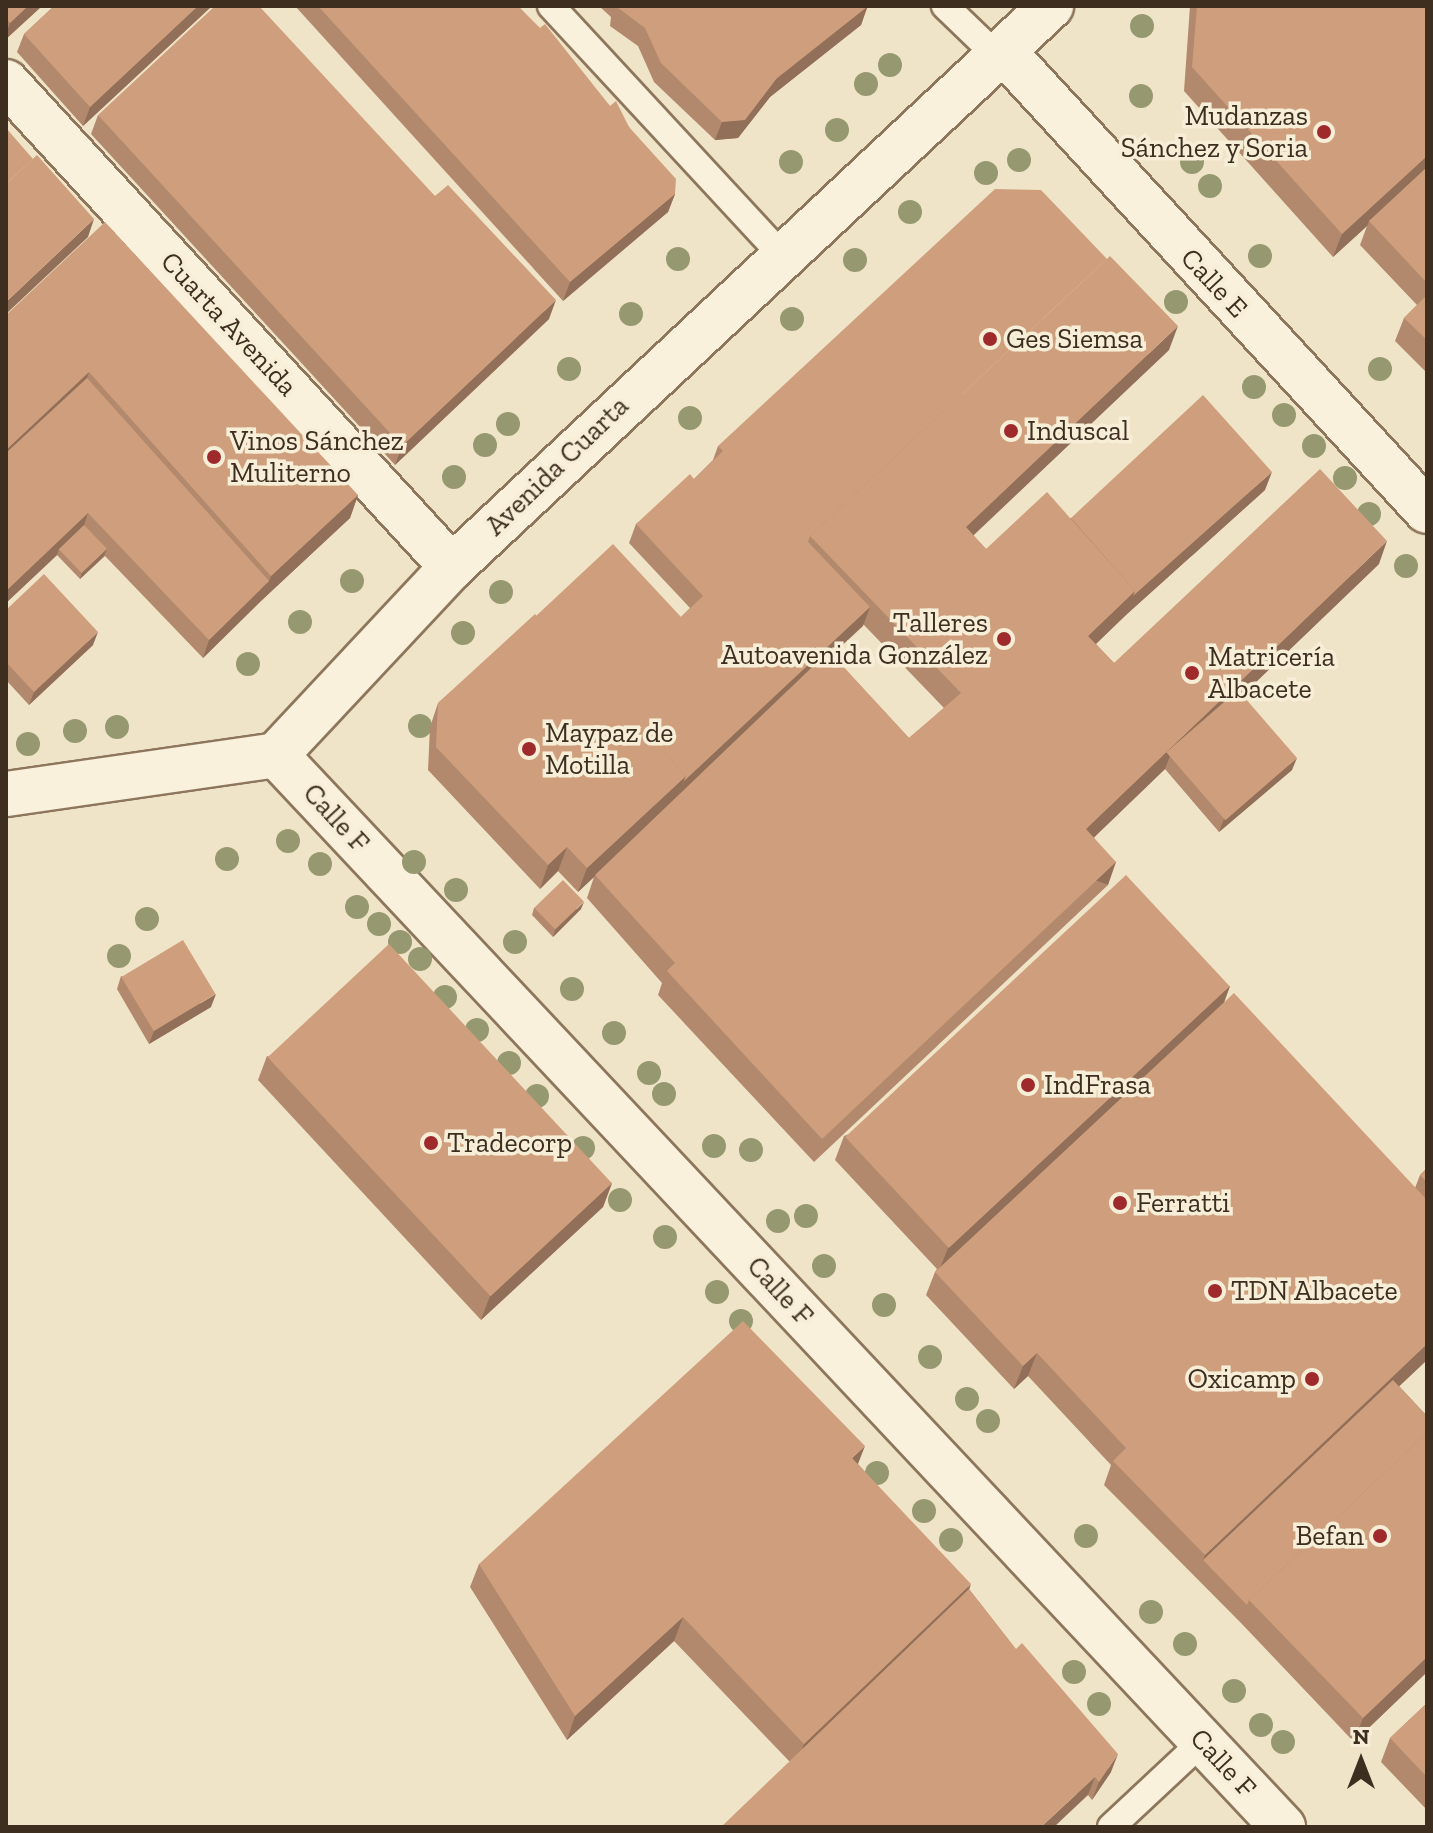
<!DOCTYPE html>
<html>
<head>
<meta charset="utf-8">
<style>
  body { margin:0 }
  #map { position:relative; width:1433px; height:1833px; overflow:hidden; background:#f0e4c8; font-family:"Zilla Slab",serif }
  div>[style] { position:absolute }
  [style*='--x'] { left:calc(var(--x)*1px); top:calc(var(--y)*1px); width:calc(var(--w)*1px); rotate:calc(var(--a)*1deg) }
  .roads { filter:drop-shadow(2px 0 #8d765c) drop-shadow(-2px 0 #8d765c) drop-shadow(0 2px #8d765c) drop-shadow(0 -2px #8d765c) }
  .lane>* { height:26px; margin:-13px; padding:0 13px; transform-origin:13px; border-radius:13px; background:#faf1dc }
  .street>* { height:44px; margin:-22px; padding:0 22px; transform-origin:22px; border-radius:22px; background:#faf1dc }
  .trees>* { width:24px; height:24px; margin:-12px; border-radius:50%; background:#96986f }
  .wall>* { inset:0; background:#b2896c }
  .shaded-wall>* { inset:0; background:#916f58; transform-origin:0 0 }
  .building>* { inset:0; background:#cf9f7d; transform-origin:0 0 }
  .dots>* { width:22px; height:22px; translate:-50% -50%; box-sizing:border-box; border:4px solid #f7eed8; border-radius:50% }
  span { translate:-50% -50%; white-space:nowrap; text-align:center; line-height:1.15; -webkit-text-stroke:7px #f7eed8; paint-order:stroke }
  .poi-label { font-size:28px; color:#3d2e20 }
  .right { translate:-100% -50%; text-align:right }
  .left { translate:0 -50%; text-align:left }
  .street-label { font-size:28px; color:#3d2e20 }
  .frame { position:absolute; inset:0; border:8px solid #3d2e20; pointer-events:none }
  .north { position:absolute; left:1321px; top:1721px; width:80px; height:80px; -webkit-text-stroke:6px #f7eed8; paint-order:stroke; rotate:0deg; font-size:22px; font-weight:700; line-height:32px; text-align:center; color:#3d2e20 }
  .north::after { content:''; display:block; margin:auto; width:28px; height:36px; background:#3d2e20; clip-path:polygon(50% 0,100% 100%,50% 72%,0 100%) }
</style>
</head>
<body>
<div id="map">
  <div class="roads">
    <div class="lane">
      <div style="--x:551;--y:6;--w:338;--a:47.2"></div>
      <div style="--x:945;--y:6;--w:72;--a:43.9"></div>
      <div style="--x:1111;--y:1827;--w:126;--a:-43.1"></div>
    </div>
    <div class="street">
      <div style="--x:1004;--y:52;--w:624;--a:47.34"></div>
      <div style="--x:6;--y:82;--w:659;--a:47.4"></div>
      <div style="--x:276;--y:755;--w:1471;--a:46.79"></div>
      <div style="--x:6;--y:794;--w:273;--a:-8.2"></div>
      <div style="--x:276;--y:755;--w:258;--a:-46.9"></div>
      <div style="--x:452;--y:567;--w:821;--a:-43.12"></div>
    </div>
  </div>
  <div class="trees">
    <div style="left:1142px;top:26px"></div>
    <div style="left:890px;top:65px"></div>
    <div style="left:866px;top:84px"></div>
    <div style="left:1141px;top:96px"></div>
    <div style="left:837px;top:130px"></div>
    <div style="left:1019px;top:160px"></div>
    <div style="left:791px;top:162px"></div>
    <div style="left:1192px;top:162px"></div>
    <div style="left:986px;top:173px"></div>
    <div style="left:1210px;top:186px"></div>
    <div style="left:910px;top:212px"></div>
    <div style="left:1260px;top:256px"></div>
    <div style="left:678px;top:259px"></div>
    <div style="left:855px;top:260px"></div>
    <div style="left:1176px;top:302px"></div>
    <div style="left:631px;top:314px"></div>
    <div style="left:792px;top:319px"></div>
    <div style="left:569px;top:369px"></div>
    <div style="left:1380px;top:369px"></div>
    <div style="left:1254px;top:387px"></div>
    <div style="left:1284px;top:415px"></div>
    <div style="left:690px;top:418px"></div>
    <div style="left:508px;top:424px"></div>
    <div style="left:485px;top:445px"></div>
    <div style="left:1314px;top:446px"></div>
    <div style="left:454px;top:477px"></div>
    <div style="left:1345px;top:478px"></div>
    <div style="left:1369px;top:514px"></div>
    <div style="left:1406px;top:566px"></div>
    <div style="left:352px;top:581px"></div>
    <div style="left:501px;top:592px"></div>
    <div style="left:300px;top:622px"></div>
    <div style="left:463px;top:633px"></div>
    <div style="left:248px;top:664px"></div>
    <div style="left:420px;top:726px"></div>
    <div style="left:117px;top:727px"></div>
    <div style="left:75px;top:731px"></div>
    <div style="left:28px;top:744px"></div>
    <div style="left:288px;top:841px"></div>
    <div style="left:227px;top:859px"></div>
    <div style="left:414px;top:862px"></div>
    <div style="left:320px;top:864px"></div>
    <div style="left:456px;top:890px"></div>
    <div style="left:357px;top:907px"></div>
    <div style="left:147px;top:919px"></div>
    <div style="left:379px;top:924px"></div>
    <div style="left:400px;top:942px"></div>
    <div style="left:515px;top:942px"></div>
    <div style="left:119px;top:956px"></div>
    <div style="left:420px;top:959px"></div>
    <div style="left:572px;top:989px"></div>
    <div style="left:445px;top:997px"></div>
    <div style="left:477px;top:1030px"></div>
    <div style="left:614px;top:1033px"></div>
    <div style="left:509px;top:1063px"></div>
    <div style="left:649px;top:1073px"></div>
    <div style="left:664px;top:1094px"></div>
    <div style="left:537px;top:1096px"></div>
    <div style="left:714px;top:1146px"></div>
    <div style="left:583px;top:1148px"></div>
    <div style="left:751px;top:1150px"></div>
    <div style="left:620px;top:1200px"></div>
    <div style="left:806px;top:1216px"></div>
    <div style="left:778px;top:1221px"></div>
    <div style="left:665px;top:1237px"></div>
    <div style="left:824px;top:1266px"></div>
    <div style="left:717px;top:1292px"></div>
    <div style="left:884px;top:1305px"></div>
    <div style="left:741px;top:1321px"></div>
    <div style="left:930px;top:1357px"></div>
    <div style="left:967px;top:1399px"></div>
    <div style="left:988px;top:1421px"></div>
    <div style="left:877px;top:1473px"></div>
    <div style="left:924px;top:1511px"></div>
    <div style="left:1086px;top:1536px"></div>
    <div style="left:951px;top:1540px"></div>
    <div style="left:1151px;top:1612px"></div>
    <div style="left:1185px;top:1644px"></div>
    <div style="left:1074px;top:1672px"></div>
    <div style="left:1234px;top:1691px"></div>
    <div style="left:1099px;top:1704px"></div>
    <div style="left:1261px;top:1725px"></div>
    <div style="left:1283px;top:1742px"></div>
  </div>
  <div class="wall">
    <div style="clip-path:polygon(6px 6px,42px 6px,6px 39px)"></div>
    <div style="clip-path:polygon(54px 6px,212px 6px,83px 126px,17px 52px,24px 34px)"></div>
    <div style="clip-path:polygon(295px 6px,518px 6px,629px 127px,675px 194px,668px 212px,563px 301px)"></div>
    <div style="clip-path:polygon(599px 6px,868px 6px,861px 25px,770px 97px,738px 138px,715px 140px,654px 82px,638px 46px,610px 26px,611px 17px)"></div>
    <div style="clip-path:polygon(1190px 6px,1427px 6px,1427px 373px,1395px 341px,1404px 318px,1417px 305px,1360px 245px,1367px 226px,1333px 257px,1184px 91px)"></div>
    <div style="clip-path:polygon(98px 115px,435px 196px,549px 319px,395px 465px,91px 134px)"></div>
    <div style="clip-path:polygon(6px 315px,358px 495px,350px 518px,262px 600px,203px 658px,105px 556px,80px 579px,57px 555px,6px 603px)"></div>
    <div style="clip-path:polygon(evenodd,1169px 350px,973px 535px,986px 549px,1071px 518px,1265px 490px,1127px 614px,1096px 644px,1114px 663px,1379px 564px,1242px 695px,1292px 770px,1219px 832px,1165px 769px,1094px 837px,1108px 885px,814px 1162px,658px 995px,662px 983px,587px 898px,594px 877px,578px 892px,558px 871px,540px 889px,428px 770px,430px 727px,438px 703px,536px 616px,681px 617px,690px 608px,629px 543px,636px 524px,694px 479px,713px 460px,718px 446px,1169px 350px,863px 624px,944px 708px,909px 738px,832px 655px,863px 624px)"></div>
    <div style="clip-path:polygon(6px 610px,93px 645px,29px 705px,6px 680px)"></div>
    <div style="clip-path:polygon(534px 908px,581px 909px,553px 937px,532px 915px)"></div>
    <div style="clip-path:polygon(121px 976px,211px 1007px,149px 1044px,117px 989px)"></div>
    <div style="clip-path:polygon(1230px 986px,1224px 1003px,1415px 1188px,1420px 1175px,1427px 1168px,1427px 1360px,1399px 1386px,1427px 1416px,1427px 1672px,1354px 1742px,1241px 1623px,1104px 1485px,1111px 1465px,1028px 1376px,1014px 1389px,926px 1295px,935px 1272px,937px 1269px,835px 1160px,844px 1136px)"></div>
    <div style="clip-path:polygon(267px 1056px,612px 1183px,603px 1207px,481px 1320px,258px 1080px)"></div>
    <div style="clip-path:polygon(858px 1464px,969px 1589px,1111px 1772px,1092px 1800px,1088px 1795px,789px 1761px,674px 1641px,567px 1740px,470px 1587px,479px 1564px)"></div>
    <div style="clip-path:polygon(1427px 1703px,1427px 1810px,1381px 1762px,1390px 1738px)"></div>
  </div>
  <div class="shaded-wall">
    <div style="clip-path:polygon(28px 6px,42px 6px,6px 39px,6px 34px,10px 23px)"></div>
    <div style="clip-path:polygon(198px 6px,212px 6px,83px 126px,90px 107px)"></div>
    <div style="clip-path:polygon(867px 7px,861px 25px,770px 97px,738px 138px,715px 140px,722px 122px)"></div>
    <div style="clip-path:polygon(1427px 156px,1427px 172px,1369px 221px,1367px 226px,1333px 257px,1342px 234px)"></div>
    <div style="clip-path:polygon(675px 194px,668px 212px,563px 301px,570px 282px)"></div>
    <div style="clip-path:polygon(94px 219px,88px 237px,6px 314px,6px 302px)"></div>
    <div style="clip-path:polygon(556px 300px,549px 319px,395px 465px,402px 446px)"></div>
    <div style="clip-path:polygon(1178px 326px,1169px 350px,957px 551px,966px 527px)"></div>
    <div style="clip-path:polygon(89px 372px,81px 396px,6px 466px,6px 450px)"></div>
    <div style="clip-path:polygon(1272px 472px,1265px 490px,1127px 614px,1079px 660px,1088px 636px,1135px 591px)"></div>
    <div style="clip-path:polygon(358px 495px,350px 518px,262px 600px,203px 658px,209px 640px,269px 581px,271px 576px)"></div>
    <div style="clip-path:polygon(88px 513px,82px 532px,59px 549px,57px 555px,6px 603px,6px 591px)"></div>
    <div style="clip-path:polygon(1387px 541px,1379px 564px,1174px 761px,1170px 756px,1165px 769px,1078px 853px,1086px 829px)"></div>
    <div style="clip-path:polygon(107px 549px,104px 556px,80px 579px,82px 572px)"></div>
    <div style="clip-path:polygon(870px 607px,863px 626px,677px 799px,684px 781px)"></div>
    <div style="clip-path:polygon(98px 632px,93px 645px,29px 705px,34px 692px)"></div>
    <div style="clip-path:polygon(1297px 758px,1292px 770px,1219px 832px,1224px 819px)"></div>
    <div style="clip-path:polygon(686px 776px,677px 799px,578px 892px,587px 868px)"></div>
    <div style="clip-path:polygon(567px 847px,558px 871px,540px 889px,548px 865px)"></div>
    <div style="left:1116px;top:862px;width:24px;height:404px;rotate:109deg"></div>
    <div style="clip-path:polygon(584px 902px,581px 909px,553px 937px,555px 930px)"></div>
    <div style="clip-path:polygon(1230px 986px,1221px 1010px,939px 1271px,948px 1248px)"></div>
    <div style="clip-path:polygon(216px 994px,211px 1007px,149px 1044px,154px 1031px)"></div>
    <div style="clip-path:polygon(612px 1183px,603px 1207px,481px 1320px,490px 1296px)"></div>
    <div style="clip-path:polygon(1427px 1344px,1427px 1360px,1209px 1566px,1203px 1560px,1205px 1555px)"></div>
    <div style="clip-path:polygon(1037px 1353px,1028px 1376px,1014px 1389px,1023px 1366px)"></div>
    <div style="clip-path:polygon(865px 1446px,856px 1469px,852px 1458px)"></div>
    <div style="clip-path:polygon(971px 1584px,963px 1607px,795px 1768px,804px 1744px)"></div>
    <div style="clip-path:polygon(683px 1617px,674px 1641px,567px 1740px,575px 1716px)"></div>
    <div style="clip-path:polygon(1427px 1657px,1427px 1672px,1354px 1742px,1363px 1718px)"></div>
    <div style="clip-path:polygon(1118px 1754px,1111px 1772px,1092px 1800px,1099px 1782px)"></div>
    <div style="clip-path:polygon(1095px 1777px,1088px 1795px,1054px 1827px,1041px 1827px)"></div>
  </div>
  <div class="building">
    <div style="clip-path:polygon(6px 6px,28px 6px,10px 23px,6px 18px)"></div>
    <div style="clip-path:polygon(54px 6px,198px 6px,90px 107px,24px 34px)"></div>
    <div style="clip-path:polygon(215px 6px,259px 6px,435px 196px,448px 185px,556px 300px,402px 446px,98px 115px)"></div>
    <div style="clip-path:polygon(318px 6px,518px 6px,540px 28px,545px 24px,610px 106px,616px 101px,629px 127px,676px 179px,675px 194px,570px 282px)"></div>
    <div style="clip-path:polygon(617px 6px,868px 6px,777px 78px,745px 120px,722px 122px,661px 63px,645px 28px,617px 7px)"></div>
    <div style="clip-path:polygon(1197px 6px,1427px 6px,1427px 156px,1342px 234px,1192px 67px)"></div>
    <div style="clip-path:polygon(6px 128px,33px 159px,6px 184px)"></div>
    <div style="clip-path:polygon(37px 155px,94px 219px,6px 302px,6px 184px)"></div>
    <div style="clip-path:polygon(1427px 167px,1427px 283px,1369px 221px)"></div>
    <div style="clip-path:polygon(995px 189px,1041px 190px,1107px 259px,810px 536px,808px 542px,870px 607px,684px 781px,686px 776px,536px 616px,613px 544px,681px 617px,703px 596px,636px 524px,690px 474px,694px 479px,723px 451px,718px 446px)"></div>
    <div style="clip-path:polygon(105px 222px,358px 495px,271px 576px,89px 372px,6px 450px,6px 315px)"></div>
    <div style="clip-path:polygon(1110px 256px,1178px 326px,966px 527px,986px 549px,1047px 492px,1135px 591px,1088px 636px,1114px 663px,1320px 469px,1387px 541px,1086px 829px,1116px 862px,822px 1139px,667px 971px,675px 963px,595px 875px,829px 651px,909px 738px,961px 693px,810px 536px)"></div>
    <div style="clip-path:polygon(1427px 295px,1427px 340px,1404px 318px)"></div>
    <div style="clip-path:polygon(87px 378px,269px 581px,209px 640px,88px 513px,6px 591px,6px 453px)"></div>
    <div style="clip-path:polygon(1203px 395px,1272px 472px,1133px 596px,1135px 591px,1071px 518px)"></div>
    <div style="left:84px;top:525px;width:33px;height:35px;rotate:46deg"></div>
    <div style="clip-path:polygon(44px 574px,98px 632px,34px 692px,6px 662px,6px 610px)"></div>
    <div style="clip-path:polygon(535px 614px,686px 776px,587px 868px,567px 847px,548px 865px,436px 747px,438px 703px)"></div>
    <div style="left:1238px;top:690px;width:90px;height:95px;rotate:49deg"></div>
    <div style="left:1126px;top:875px;width:152px;height:384px;rotate:47deg"></div>
    <div style="left:563px;top:880px;width:30px;height:40px;rotate:46deg"></div>
    <div style="left:183px;top:940px;width:63px;height:72px;rotate:59deg"></div>
    <div style="left:389px;top:944px;width:327px;height:166px;rotate:47deg"></div>
    <div style="clip-path:polygon(1234px 993px,1427px 1200px,1427px 1344px,1205px 1555px,1113px 1461px,1126px 1448px,1037px 1353px,1023px 1366px,935px 1272px)"></div>
    <div style="clip-path:polygon(1427px 1168px,1427px 1182px,1420px 1175px)"></div>
    <div style="clip-path:polygon(743px 1321px,865px 1446px,852px 1458px,971px 1584px,804px 1744px,683px 1617px,575px 1716px,479px 1564px)"></div>
    <div style="clip-path:polygon(1393px 1380px,1427px 1416px,1427px 1433px,1249px 1600px,1247px 1605px,1203px 1560px)"></div>
    <div style="clip-path:polygon(1427px 1433px,1427px 1657px,1363px 1718px,1249px 1600px)"></div>
    <div style="clip-path:polygon(969px 1589px,1016px 1649px,1022px 1643px,1118px 1754px,1099px 1782px,1095px 1777px,1041px 1827px,721px 1827px)"></div>
    <div style="clip-path:polygon(1427px 1703px,1427px 1777px,1390px 1738px)"></div>
  </div>
  <div class="dots">
    <div style="left:1324px;top:132px;background:#9e2a2b"></div>
    <div style="left:990px;top:339px;background:#9e2a2b"></div>
    <div style="left:1011px;top:431px;background:#9e2a2b"></div>
    <div style="left:214px;top:457px;background:#9e2a2b"></div>
    <div style="left:1004px;top:639px;background:#9e2a2b"></div>
    <div style="left:1192px;top:673px;background:#9e2a2b"></div>
    <div style="left:529px;top:749px;background:#9e2a2b"></div>
    <div style="left:1028px;top:1085px;background:#9e2a2b"></div>
    <div style="left:431px;top:1143px;background:#9e2a2b"></div>
    <div style="left:1120px;top:1203px;background:#9e2a2b"></div>
    <div style="left:1215px;top:1291px;background:#9e2a2b"></div>
    <div style="left:1312px;top:1379px;background:#9e2a2b"></div>
    <div style="left:1380px;top:1536px;background:#9e2a2b"></div>
  </div>
  <div class="poi-label">
    <span class="right" style="left:1308px;top:132px">Mudanzas<br>Sánchez y Soria</span>
    <span class="left" style="left:1006px;top:339px">Ges Siemsa</span>
    <span class="left" style="left:1027px;top:431px">Induscal</span>
    <span class="left" style="left:230px;top:457px">Vinos Sánchez<br>Muliterno</span>
    <span class="right" style="left:988px;top:639px">Talleres<br>Autoavenida González</span>
    <span class="left" style="left:1208px;top:673px">Matricería<br>Albacete</span>
    <span class="left" style="left:545px;top:749px">Maypaz de<br>Motilla</span>
    <span class="left" style="left:1044px;top:1085px">IndFrasa</span>
    <span class="left" style="left:447px;top:1143px">Tradecorp</span>
    <span class="left" style="left:1136px;top:1203px">Ferratti</span>
    <span class="left" style="left:1231px;top:1291px">TDN Albacete</span>
    <span class="right" style="left:1296px;top:1379px">Oxicamp</span>
    <span class="right" style="left:1364px;top:1536px">Befan</span>
  </div>
  <div class="street-label">
    <span style="left:1214px;top:283px;rotate:47deg">Calle E</span>
    <span style="left:229px;top:324px;rotate:47deg">Cuarta Avenida</span>
    <span style="left:557px;top:466px;rotate:-44deg">Avenida Cuarta</span>
    <span style="left:336px;top:818px;rotate:47deg">Calle F</span>
    <span style="left:780px;top:1291px;rotate:47deg">Calle F</span>
    <span style="left:1223px;top:1763px;rotate:47deg">Calle F</span>
  </div>
  <div class="frame"></div>
  <div class="north">N</div>
</div>
</body>
</html>
